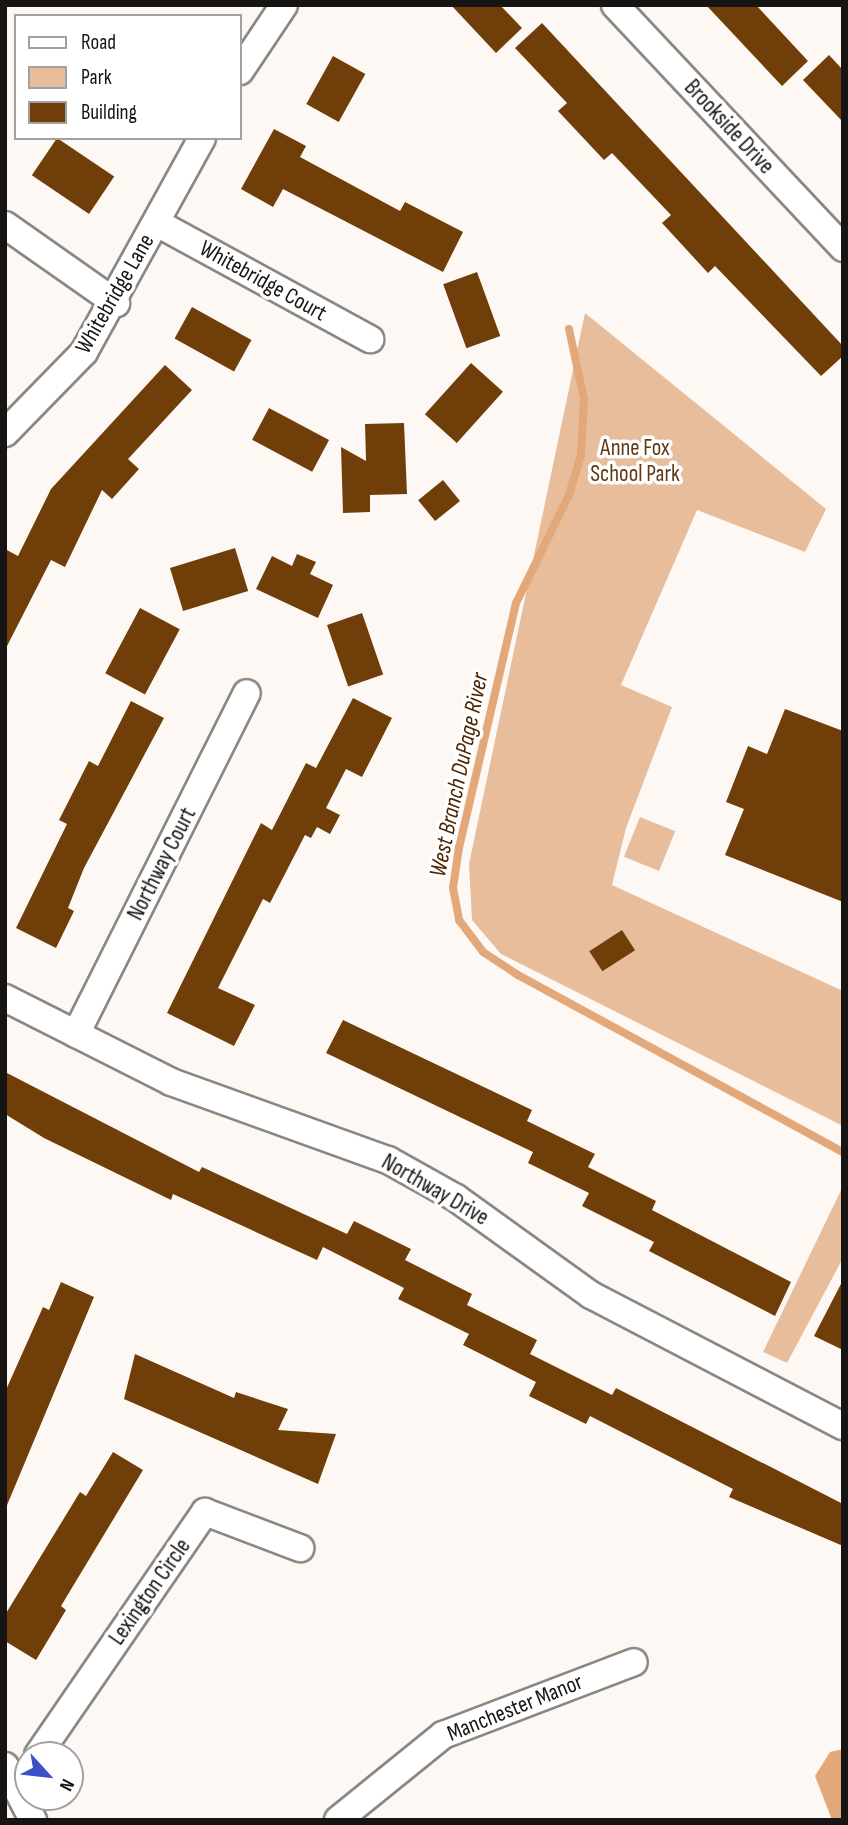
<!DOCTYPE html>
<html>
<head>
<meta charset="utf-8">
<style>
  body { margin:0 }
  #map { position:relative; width:848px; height:1825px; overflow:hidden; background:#fdf8f4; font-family:"Sofia Sans Condensed",sans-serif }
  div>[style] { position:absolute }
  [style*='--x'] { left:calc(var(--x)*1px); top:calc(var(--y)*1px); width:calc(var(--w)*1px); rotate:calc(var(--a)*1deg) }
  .green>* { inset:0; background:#e8bd9b; transform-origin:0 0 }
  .water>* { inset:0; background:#e3a879 }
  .stream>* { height:8px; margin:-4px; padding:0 4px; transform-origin:4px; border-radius:4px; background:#e3a879 }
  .building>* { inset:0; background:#703e09; transform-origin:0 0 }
  .roads { filter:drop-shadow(2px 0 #8b8783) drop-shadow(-2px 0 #8b8783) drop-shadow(0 2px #8b8783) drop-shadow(0 -2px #8b8783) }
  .minor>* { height:26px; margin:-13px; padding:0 13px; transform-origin:13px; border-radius:13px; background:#fff }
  span { translate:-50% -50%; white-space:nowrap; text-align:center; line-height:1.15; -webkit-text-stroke:7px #fff; paint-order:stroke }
  .street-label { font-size:23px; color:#171514 }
  .park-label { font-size:23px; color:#5f3814 }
  .water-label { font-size:24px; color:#4a2500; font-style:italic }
  .frame { position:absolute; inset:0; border:7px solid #171514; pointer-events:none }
  .legend { position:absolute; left:14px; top:14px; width:228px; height:126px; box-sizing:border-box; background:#fff; border:2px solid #a2a1a1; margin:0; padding:9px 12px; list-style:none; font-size:21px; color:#171514 }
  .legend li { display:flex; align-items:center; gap:14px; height:35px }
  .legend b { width:35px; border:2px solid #a2a1a1 }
  .north { position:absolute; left:14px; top:1741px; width:70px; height:70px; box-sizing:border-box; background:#fff; border:2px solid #a2a1a1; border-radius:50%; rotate:117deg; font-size:19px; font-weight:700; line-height:28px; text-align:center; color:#171514 }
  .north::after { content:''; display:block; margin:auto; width:24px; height:32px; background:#3a51c4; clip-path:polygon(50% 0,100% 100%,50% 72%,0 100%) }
</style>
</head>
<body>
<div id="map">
  <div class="green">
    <div style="clip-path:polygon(585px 313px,826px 509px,805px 552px,697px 510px,621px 685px,672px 707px,626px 828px,612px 885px,843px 991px,843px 1126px,501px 954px,472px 920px,469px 864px)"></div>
    <div style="left:640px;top:817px;width:38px;height:43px;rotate:22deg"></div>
    <div style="clip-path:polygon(843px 1186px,843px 1258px,787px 1363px,763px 1352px)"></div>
  </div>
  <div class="water">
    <div style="clip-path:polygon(843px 1749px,843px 1820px,832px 1820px,815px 1776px,830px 1752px)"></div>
  </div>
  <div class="stream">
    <div style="--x:569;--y:329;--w:72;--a:77.9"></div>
    <div style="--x:584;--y:399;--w:56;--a:93.1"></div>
    <div style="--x:581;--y:455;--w:42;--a:106.7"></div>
    <div style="--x:569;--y:495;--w:120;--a:116.1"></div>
    <div style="--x:516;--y:603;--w:251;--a:103.1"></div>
    <div style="--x:459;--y:847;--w:41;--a:98.3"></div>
    <div style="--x:453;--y:888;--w:33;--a:79"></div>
    <div style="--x:459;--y:920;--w:40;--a:53"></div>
    <div style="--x:483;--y:952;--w:42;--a:33.3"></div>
    <div style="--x:518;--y:975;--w:370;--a:28.6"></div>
  </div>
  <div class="building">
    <div style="clip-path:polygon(451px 5px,500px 5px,522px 28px,496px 53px)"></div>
    <div style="clip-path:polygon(706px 5px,756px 5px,808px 61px,782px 86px)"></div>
    <div style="clip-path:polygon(542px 23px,843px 346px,843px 356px,821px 376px,715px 266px,708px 273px,662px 223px,671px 215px,612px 153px,604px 160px,558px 111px,567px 103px,515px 48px)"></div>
    <div style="clip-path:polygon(829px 55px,843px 70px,843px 122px,803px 80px)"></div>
    <div style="left:333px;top:56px;width:37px;height:55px;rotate:29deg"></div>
    <div style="clip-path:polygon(274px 129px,306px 146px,300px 157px,400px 211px,405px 202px,463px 232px,443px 272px,283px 189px,273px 207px,241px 189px)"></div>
    <div style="left:57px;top:138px;width:69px;height:45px;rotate:34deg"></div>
    <div style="left:477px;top:272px;width:68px;height:36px;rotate:70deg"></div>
    <div style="left:192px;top:307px;width:68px;height:36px;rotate:29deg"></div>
    <div style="left:471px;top:363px;width:43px;height:69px;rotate:42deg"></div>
    <div style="clip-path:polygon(165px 365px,192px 390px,128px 459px,139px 469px,112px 499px,102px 490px,65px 567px,51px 560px,5px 650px,5px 549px,18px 556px,51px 489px)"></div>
    <div style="left:269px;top:408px;width:68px;height:36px;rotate:28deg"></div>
    <div style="clip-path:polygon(404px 423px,407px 494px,370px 495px,370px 512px,343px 513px,341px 447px,366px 461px,365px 424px)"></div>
    <div style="left:443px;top:480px;width:27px;height:32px;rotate:51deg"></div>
    <div style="left:235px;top:548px;width:45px;height:68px;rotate:73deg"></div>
    <div style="clip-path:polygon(297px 554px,316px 562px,310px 574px,333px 585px,318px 618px,256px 589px,272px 556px,292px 566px)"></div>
    <div style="left:140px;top:608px;width:45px;height:74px;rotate:28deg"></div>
    <div style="left:362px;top:613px;width:65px;height:37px;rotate:71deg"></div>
    <div style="clip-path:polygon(353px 698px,392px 718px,362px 777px,346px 769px,326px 808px,340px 815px,330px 834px,317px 827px,311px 838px,305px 835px,270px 903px,263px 899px,218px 988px,255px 1005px,234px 1046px,167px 1013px,261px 823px,272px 830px,306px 763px,316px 768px)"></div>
    <div style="clip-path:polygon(131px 701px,164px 718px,84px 868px,68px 908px,74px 911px,56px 948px,16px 928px,67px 824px,59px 820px,89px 761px,98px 766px)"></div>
    <div style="clip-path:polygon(785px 709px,843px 731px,843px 902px,725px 855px,744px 809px,726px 802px,748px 746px,767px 754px)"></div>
    <div style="left:622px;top:930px;width:24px;height:39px;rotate:57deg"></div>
    <div style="clip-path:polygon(343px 1020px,532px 1110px,527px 1121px,595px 1154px,588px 1167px,656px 1201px,652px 1210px,791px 1282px,775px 1316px,649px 1251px,654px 1242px,582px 1206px,589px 1193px,528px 1163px,533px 1152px,326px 1053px)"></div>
    <div style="clip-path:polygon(5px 1072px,199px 1172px,202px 1167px,347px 1234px,354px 1221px,411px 1249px,405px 1260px,472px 1294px,467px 1305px,537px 1340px,530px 1354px,612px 1395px,616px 1388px,843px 1504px,843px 1546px,729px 1497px,733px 1489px,590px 1416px,586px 1424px,529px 1396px,536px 1382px,463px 1345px,469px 1334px,398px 1299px,404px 1288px,323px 1247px,317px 1260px,173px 1194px,171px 1200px,44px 1138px,5px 1114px)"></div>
    <div style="clip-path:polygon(843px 1280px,843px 1350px,814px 1336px)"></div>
    <div style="clip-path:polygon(61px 1282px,94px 1297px,5px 1510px,5px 1392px,43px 1307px,49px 1310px)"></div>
    <div style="clip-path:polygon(135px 1354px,234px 1398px,236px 1392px,288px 1409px,278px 1430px,336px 1434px,318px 1484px,124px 1399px)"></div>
    <div style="clip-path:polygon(113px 1452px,143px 1470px,61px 1606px,66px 1610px,36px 1660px,5px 1641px,5px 1615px,80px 1492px,86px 1496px)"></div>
  </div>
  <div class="roads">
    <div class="minor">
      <div style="--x:615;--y:5;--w:333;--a:46.8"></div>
      <div style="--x:240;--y:71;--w:79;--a:-56.3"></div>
      <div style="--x:157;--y:223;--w:243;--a:28.6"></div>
      <div style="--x:5;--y:225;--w:136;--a:35.1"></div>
      <div style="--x:5;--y:433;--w:113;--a:-45.7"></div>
      <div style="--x:84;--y:352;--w:244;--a:-61.1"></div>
      <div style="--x:5;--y:998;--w:186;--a:26.8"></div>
      <div style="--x:171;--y:1082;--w:231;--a:19.8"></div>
      <div style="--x:388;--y:1160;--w:78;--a:29.2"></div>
      <div style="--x:456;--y:1198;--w:166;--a:35.7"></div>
      <div style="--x:591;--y:1295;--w:284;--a:27.5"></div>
      <div style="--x:76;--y:1034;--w:381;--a:-63.4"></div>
      <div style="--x:38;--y:1755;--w:295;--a:-55.5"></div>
      <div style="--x:205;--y:1512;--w:102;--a:20.8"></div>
      <div style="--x:5;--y:1766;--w:61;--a:62.6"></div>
      <div style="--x:338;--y:1820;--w:135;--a:-39"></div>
      <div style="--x:443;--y:1735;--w:204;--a:-20.9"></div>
    </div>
  </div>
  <div class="street-label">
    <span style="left:729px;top:127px;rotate:47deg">Brookside Drive</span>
    <span style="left:263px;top:281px;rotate:29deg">Whitebridge Court</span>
    <span style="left:115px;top:294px;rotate:-60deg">Whitebridge Lane</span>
    <span style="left:162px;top:864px;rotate:-63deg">Northway Court</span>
    <span style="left:435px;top:1190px;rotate:30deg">Northway Drive</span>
    <span style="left:150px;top:1592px;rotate:-55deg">Lexington Circle</span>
    <span style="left:515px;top:1708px;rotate:-22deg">Manchester Manor</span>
  </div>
  <div class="park-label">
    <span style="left:635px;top:461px">Anne Fox<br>School Park</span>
  </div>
  <div class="water-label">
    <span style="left:459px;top:775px;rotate:-78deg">West Branch DuPage River</span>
  </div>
  <div class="frame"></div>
  <ul class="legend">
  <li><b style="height:9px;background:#fff"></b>Road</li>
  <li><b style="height:19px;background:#e8bd9b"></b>Park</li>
  <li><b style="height:19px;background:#703e09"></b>Building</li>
  </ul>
  <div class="north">N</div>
</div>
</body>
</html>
